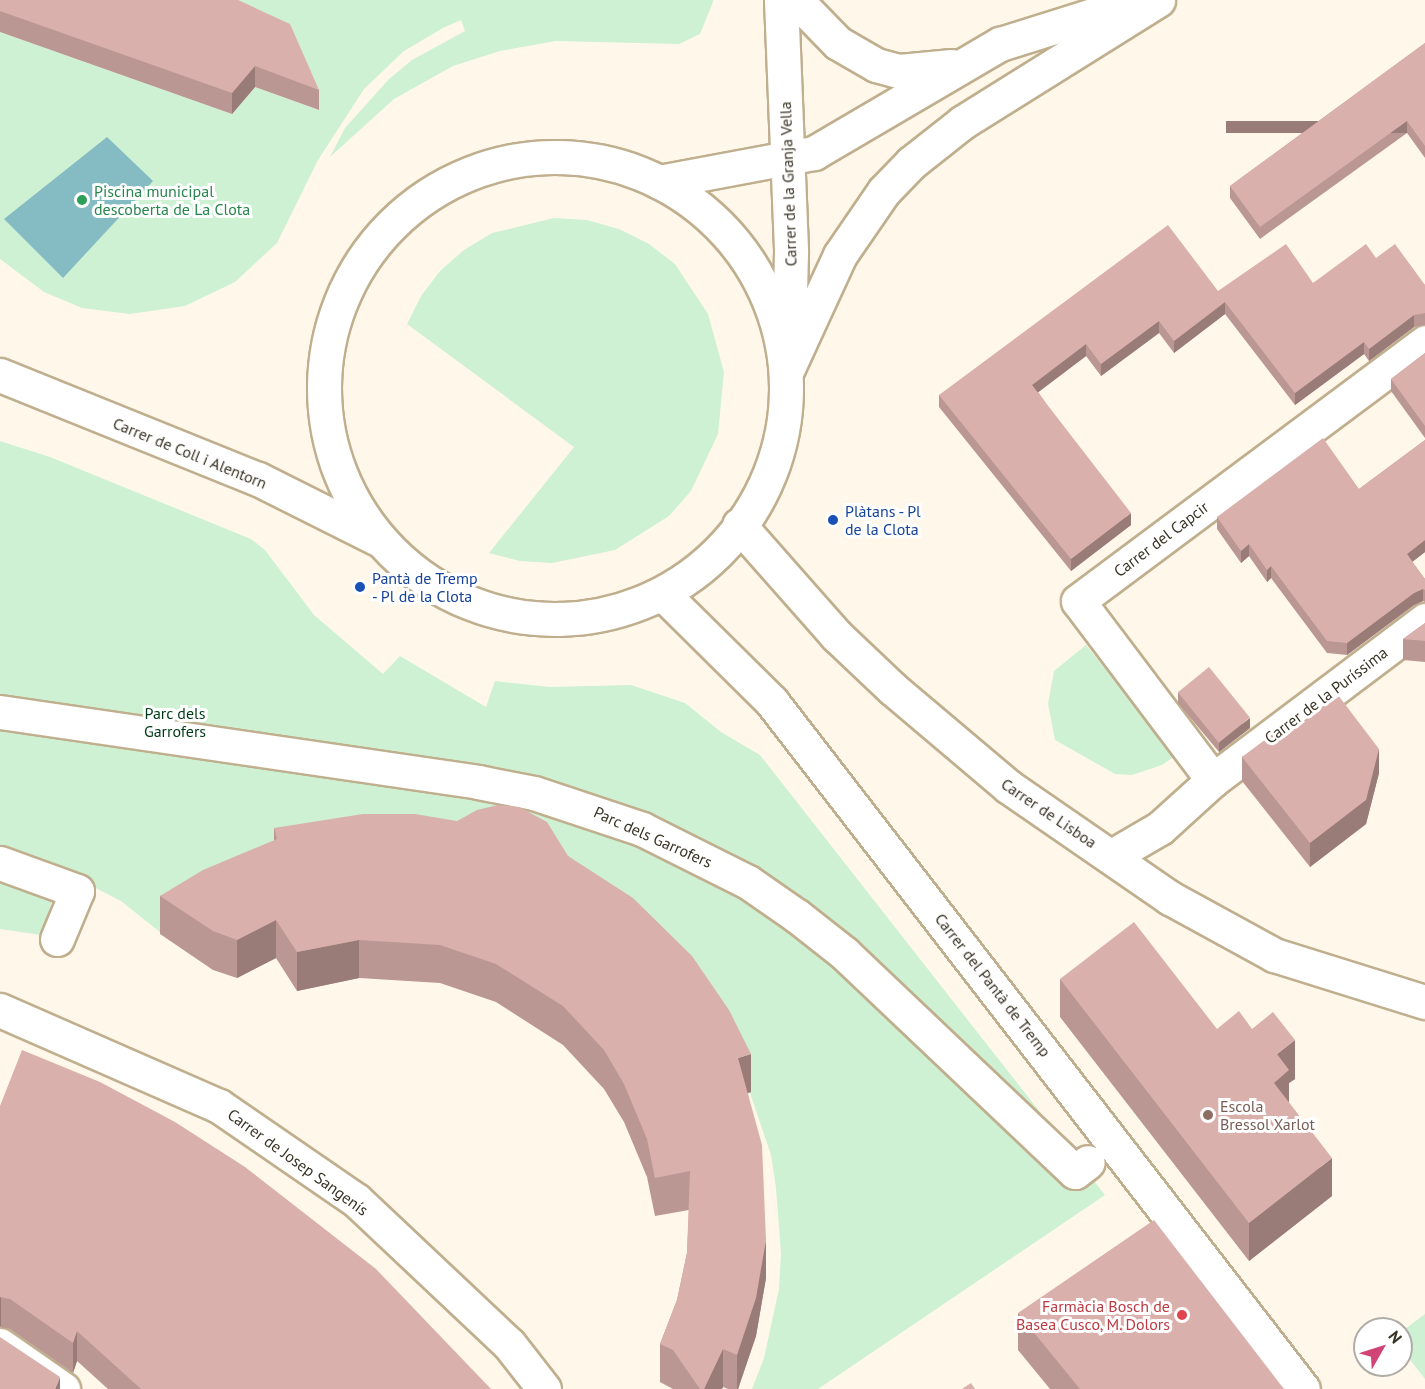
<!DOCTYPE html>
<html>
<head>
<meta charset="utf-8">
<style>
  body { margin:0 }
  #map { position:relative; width:1425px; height:1389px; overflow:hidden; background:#fff8ea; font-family:"PT Sans",sans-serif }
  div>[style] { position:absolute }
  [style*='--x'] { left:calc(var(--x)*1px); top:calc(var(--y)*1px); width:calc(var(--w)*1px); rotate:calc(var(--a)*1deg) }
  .green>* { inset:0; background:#cdf1d2 }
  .water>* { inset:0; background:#85bbc2 }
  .roads { filter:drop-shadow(2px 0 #c0af8e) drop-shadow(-2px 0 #c0af8e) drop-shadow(0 2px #c0af8e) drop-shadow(0 -2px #c0af8e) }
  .minor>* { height:33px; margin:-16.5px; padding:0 16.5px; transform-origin:16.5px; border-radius:16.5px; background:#fff }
  .minor>.ring { margin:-16.5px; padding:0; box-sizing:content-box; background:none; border:33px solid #fff; border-radius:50% }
  .wall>* { inset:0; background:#bb9794 }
  .shaded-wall>* { inset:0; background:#997b78; transform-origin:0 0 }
  .building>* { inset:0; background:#dab0ac; transform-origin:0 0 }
  .dots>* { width:16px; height:16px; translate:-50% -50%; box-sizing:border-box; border:3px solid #fff; border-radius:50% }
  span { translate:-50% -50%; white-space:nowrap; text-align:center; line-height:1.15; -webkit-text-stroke:6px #fff; paint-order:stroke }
  .street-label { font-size:16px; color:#393325 }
  .leisure-label { font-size:16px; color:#27864d }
  .left { translate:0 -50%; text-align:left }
  .transit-label { font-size:16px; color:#164399 }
  .park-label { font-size:16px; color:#003b15 }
  .education-label { font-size:16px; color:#785e54 }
  .health-label { font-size:16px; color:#be3a42 }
  .right { translate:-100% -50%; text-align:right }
  .north { position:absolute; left:1353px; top:1317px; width:60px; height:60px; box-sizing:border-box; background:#fff; border:2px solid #b0ada8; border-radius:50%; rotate:51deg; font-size:16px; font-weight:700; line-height:24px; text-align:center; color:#393325 }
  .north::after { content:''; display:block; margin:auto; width:21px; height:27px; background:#d04476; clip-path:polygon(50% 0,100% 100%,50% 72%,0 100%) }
</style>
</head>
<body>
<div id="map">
  <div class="green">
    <div style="clip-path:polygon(193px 0,713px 0,713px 2px,700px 34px,679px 44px,556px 41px,500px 51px,453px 66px,394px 99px,330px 157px,345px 128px,389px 79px,412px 60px,465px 31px,461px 20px,443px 28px,404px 51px,364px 89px,318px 160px,277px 243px,235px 282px,185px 306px,130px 314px,82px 308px,44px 292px,0 259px,0 32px,232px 114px,255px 87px,318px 110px)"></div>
    <div style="clip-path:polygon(554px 218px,587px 220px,619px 229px,649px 244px,675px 264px,708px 314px,724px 372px,718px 434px,691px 491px,669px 516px,615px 550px,552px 563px,520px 561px,489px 553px,574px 447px,407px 324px,421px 296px,440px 271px,464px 250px,492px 233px)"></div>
    <div style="clip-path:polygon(0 441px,50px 457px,251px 539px,265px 550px,314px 615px,383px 674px,400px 656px,486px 707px,495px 681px,550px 687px,631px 685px,685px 703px,721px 732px,760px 755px,1105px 1195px,818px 1389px,752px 1389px,764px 1358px,779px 1289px,781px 1254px,776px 1188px,771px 1155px,750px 1093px,702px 1007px,161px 933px,121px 901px,62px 871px,41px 935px,0 929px)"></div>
    <div style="clip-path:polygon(1086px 645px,1175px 756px,1162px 765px,1132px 775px,1115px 774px,1055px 740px,1048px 704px,1054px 671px)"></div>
    <div style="clip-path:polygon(1425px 1314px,1425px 1379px,1401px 1348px,1401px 1332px)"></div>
  </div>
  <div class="water">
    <div style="clip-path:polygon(107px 137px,153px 181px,63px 278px,4px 219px)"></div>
  </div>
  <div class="roads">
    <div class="minor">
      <div style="--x:781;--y:0;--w:252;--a:87.7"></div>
      <div style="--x:791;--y:252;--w:84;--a:91.4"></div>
      <div style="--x:796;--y:0;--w:60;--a:45.7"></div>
      <div style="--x:838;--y:43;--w:44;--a:30.1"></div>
      <div style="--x:876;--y:65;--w:24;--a:15"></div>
      <div style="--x:899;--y:71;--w:53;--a:-5.4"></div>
      <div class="ring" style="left:324px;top:157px;width:429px;height:429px"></div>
      <div style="--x:659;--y:182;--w:158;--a:-10.6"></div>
      <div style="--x:814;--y:153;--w:216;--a:-30.4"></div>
      <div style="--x:1000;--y:44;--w:137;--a:-17.4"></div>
      <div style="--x:788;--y:368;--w:124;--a:-65.3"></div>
      <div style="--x:840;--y:255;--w:78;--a:-55.5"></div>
      <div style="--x:884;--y:191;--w:39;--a:-46"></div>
      <div style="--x:911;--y:163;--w:66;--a:-38.3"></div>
      <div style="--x:963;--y:122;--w:230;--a:-32"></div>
      <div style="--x:0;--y:375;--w:278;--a:22"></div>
      <div style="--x:258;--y:479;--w:132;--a:26.6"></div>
      <div style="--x:739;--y:525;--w:148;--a:48.6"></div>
      <div style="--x:837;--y:636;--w:77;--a:43.4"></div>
      <div style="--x:893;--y:689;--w:152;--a:40.2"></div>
      <div style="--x:1009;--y:787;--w:196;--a:34.6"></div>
      <div style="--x:1170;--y:898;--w:119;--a:28.7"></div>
      <div style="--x:1274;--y:955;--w:158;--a:17.3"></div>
      <div style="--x:665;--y:596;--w:151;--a:44.7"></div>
      <div style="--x:772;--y:702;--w:868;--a:52.3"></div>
      <div style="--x:0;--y:712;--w:483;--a:8.3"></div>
      <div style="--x:478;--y:782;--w:57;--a:11.1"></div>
      <div style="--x:534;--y:793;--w:114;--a:18.4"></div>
      <div style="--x:642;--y:829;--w:119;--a:26.6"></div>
      <div style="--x:748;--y:882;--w:60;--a:34.8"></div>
      <div style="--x:797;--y:916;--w:60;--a:38.2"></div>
      <div style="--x:844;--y:953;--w:318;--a:43.5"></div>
      <div style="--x:1075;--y:1172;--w:16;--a:-38"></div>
      <div style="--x:1213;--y:780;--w:224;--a:-127"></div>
      <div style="--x:1078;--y:601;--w:433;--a:-36.7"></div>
      <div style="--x:1112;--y:856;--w:56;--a:-30.3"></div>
      <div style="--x:1160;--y:828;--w:72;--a:-42.2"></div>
      <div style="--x:1213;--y:780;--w:266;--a:-37"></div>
      <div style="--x:0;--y:863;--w:82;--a:20"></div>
      <div style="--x:77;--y:891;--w:52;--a:112.6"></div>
      <div style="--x:0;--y:1010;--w:239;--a:23.7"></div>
      <div style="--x:219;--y:1106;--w:166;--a:34.5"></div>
      <div style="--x:356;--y:1200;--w:210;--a:43.3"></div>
      <div style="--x:509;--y:1344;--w:57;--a:52.1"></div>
      <div style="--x:0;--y:1345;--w:77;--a:34.9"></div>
    </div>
  </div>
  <div class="wall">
    <div style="clip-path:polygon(0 0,238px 0,319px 90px,319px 110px,255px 87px,232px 114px,0 32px)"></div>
    <div style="clip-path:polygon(1425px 43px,1425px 158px,1407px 133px,1260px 239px,1230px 198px,1230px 186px)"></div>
    <div style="clip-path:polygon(1376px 258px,1425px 285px,1425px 325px,1414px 327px,1369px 361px,1364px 354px,1295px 405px,1225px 314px,1174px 353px,1159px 333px,1101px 376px,1086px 356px,1038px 392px,1131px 525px,1071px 571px,939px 407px,939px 395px,1218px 291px,1313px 283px)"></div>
    <div style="clip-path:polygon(1425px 353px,1425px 438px,1391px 391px,1391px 379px)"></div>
    <div style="clip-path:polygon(1425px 440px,1425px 552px,1412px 562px,1425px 579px,1425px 602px,1423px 601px,1414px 605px,1347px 655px,1327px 653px,1271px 578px,1267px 582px,1249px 556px,1241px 563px,1217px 529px,1217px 517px,1359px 489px)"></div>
    <div style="clip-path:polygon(1425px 623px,1425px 662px,1403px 660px,1403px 639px)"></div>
    <div style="clip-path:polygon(1178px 692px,1250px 728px,1219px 752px,1178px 703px)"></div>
    <div style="clip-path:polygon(1279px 739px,1379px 773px,1366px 824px,1310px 867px,1242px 781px,1242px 757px)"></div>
    <div style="clip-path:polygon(274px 828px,568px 856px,751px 1092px,748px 1093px,766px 1278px,756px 1336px,738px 1389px,728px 1389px,723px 1387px,722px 1389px,673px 1389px,660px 1382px,660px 1344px,677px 1300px,687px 1253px,689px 1210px,655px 1216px,647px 1177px,624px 1122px,604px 1089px,563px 1045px,496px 1002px,440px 983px,359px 978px,297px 991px,276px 958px,237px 978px,213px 970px,160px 934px,160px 896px,274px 841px)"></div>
    <div style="clip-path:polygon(1060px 979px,1217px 1029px,1252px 1029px,1295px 1079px,1289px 1083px,1289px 1103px,1332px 1196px,1249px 1261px,1060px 1017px)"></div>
    <div style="clip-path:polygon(0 1106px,491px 1389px,108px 1389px,77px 1361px,73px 1373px,10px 1329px,0 1327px)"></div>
    <div style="clip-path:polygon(1018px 1313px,1284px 1389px,1050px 1389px,1018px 1350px)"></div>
  </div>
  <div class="shaded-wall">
    <div style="clip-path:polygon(255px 66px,255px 87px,232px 114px,232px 93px)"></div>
    <div style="left:1407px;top:121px;width:12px;height:181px;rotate:90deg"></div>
    <div style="clip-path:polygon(1225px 302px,1225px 314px,1174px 353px,1174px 341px)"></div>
    <div style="clip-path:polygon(1414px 315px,1414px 327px,1369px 361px,1369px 349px)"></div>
    <div style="clip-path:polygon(1159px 321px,1159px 333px,1101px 376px,1101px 364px)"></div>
    <div style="clip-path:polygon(1364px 342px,1364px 354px,1295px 405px,1295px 393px)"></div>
    <div style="clip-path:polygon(1086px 344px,1086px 356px,1032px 397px,1032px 385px)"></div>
    <div style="clip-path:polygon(1131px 513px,1131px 525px,1071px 571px,1071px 559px)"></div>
    <div style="clip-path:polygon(1425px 540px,1425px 552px,1407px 566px,1407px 554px)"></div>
    <div style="clip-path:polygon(1249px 544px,1249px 556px,1241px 563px,1241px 551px)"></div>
    <div style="clip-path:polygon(1271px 566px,1271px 578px,1267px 582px,1267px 570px)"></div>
    <div style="clip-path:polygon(1423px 589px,1423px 601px,1414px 605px,1347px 655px,1347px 643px,1414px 593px)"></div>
    <div style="clip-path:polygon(1250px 718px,1250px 728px,1219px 752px,1219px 741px)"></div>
    <div style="clip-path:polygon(1379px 749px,1379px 773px,1366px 824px,1310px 867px,1310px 843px)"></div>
    <div style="clip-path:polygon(276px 920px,276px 958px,237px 978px,237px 940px)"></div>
    <div style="clip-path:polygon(359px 940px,359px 978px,297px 991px,297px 952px)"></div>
    <div style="clip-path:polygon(1295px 1040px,1295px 1079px,1289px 1083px,1289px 1109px,1274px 1083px,1277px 1054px)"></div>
    <div style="clip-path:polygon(751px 1054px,751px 1092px,738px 1096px,738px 1058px)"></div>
    <div style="clip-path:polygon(1332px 1158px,1332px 1196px,1249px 1261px,1249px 1223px)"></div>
    <div style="clip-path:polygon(766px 1240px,766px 1278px,756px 1336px,738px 1389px,737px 1389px,737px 1355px)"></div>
    <div style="left:1px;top:1296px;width:30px;height:1px;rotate:90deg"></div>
    <div style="clip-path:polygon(77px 1331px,77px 1361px,73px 1373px,73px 1343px)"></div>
    <div style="clip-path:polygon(723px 1349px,723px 1387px,722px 1389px,704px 1389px)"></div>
    <div style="clip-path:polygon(60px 1377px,60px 1389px,55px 1389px)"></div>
  </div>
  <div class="building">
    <div style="clip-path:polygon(0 0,238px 0,290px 24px,319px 90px,255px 66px,232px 93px,0 11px)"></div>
    <div style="clip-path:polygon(1425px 43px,1425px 146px,1407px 121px,1260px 227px,1230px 186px)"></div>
    <div style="clip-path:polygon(1168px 225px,1218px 291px,1286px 244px,1313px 283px,1366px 244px,1376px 258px,1395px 244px,1425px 285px,1425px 313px,1414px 315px,1369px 349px,1364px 342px,1295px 393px,1225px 302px,1174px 341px,1159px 321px,1101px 364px,1086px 344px,1032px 385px,1131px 513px,1071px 559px,939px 395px)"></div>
    <div style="clip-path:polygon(1425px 353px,1425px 426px,1391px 379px)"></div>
    <div style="clip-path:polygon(1323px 438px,1359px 489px,1425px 440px,1425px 540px,1407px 554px,1425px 579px,1425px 590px,1423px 589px,1414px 593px,1347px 643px,1327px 641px,1271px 566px,1267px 570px,1249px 544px,1241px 551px,1217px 517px)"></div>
    <div style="clip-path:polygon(1425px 623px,1425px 641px,1403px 639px)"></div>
    <div style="left:1209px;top:667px;width:65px;height:40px;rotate:51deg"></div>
    <div style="clip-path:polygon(1338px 695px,1379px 749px,1366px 800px,1310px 843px,1242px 757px,1274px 733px,1279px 739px)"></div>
    <div style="clip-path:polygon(498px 805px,519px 807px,547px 822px,568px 856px,633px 898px,692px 956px,729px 1010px,751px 1054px,738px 1058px,762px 1145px,766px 1240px,756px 1298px,737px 1355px,723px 1349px,704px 1389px,700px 1389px,673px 1350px,660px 1344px,677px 1300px,687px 1253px,690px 1171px,655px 1178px,647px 1139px,624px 1084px,604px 1050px,563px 1006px,496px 964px,440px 945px,359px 940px,297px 952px,276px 920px,237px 940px,213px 931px,160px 896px,203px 870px,277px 839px,274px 828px,363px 814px,415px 814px,457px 821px,477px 810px)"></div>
    <div style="clip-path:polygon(1134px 922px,1217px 1029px,1239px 1011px,1252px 1029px,1273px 1012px,1295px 1040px,1277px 1054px,1289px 1070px,1274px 1083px,1332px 1158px,1249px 1223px,1060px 979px)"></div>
    <div style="clip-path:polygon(22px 1050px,100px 1082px,175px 1122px,245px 1167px,376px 1269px,491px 1389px,141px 1389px,77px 1331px,73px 1343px,10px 1299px,0 1297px,0 1106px)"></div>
    <div style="clip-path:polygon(1154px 1220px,1284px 1389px,1080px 1389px,1018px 1313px)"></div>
    <div style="clip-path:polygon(0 1337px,60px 1377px,55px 1389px,0 1389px)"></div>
    <div style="clip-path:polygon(971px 1383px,975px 1389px,962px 1389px)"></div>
  </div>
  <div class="dots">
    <div style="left:82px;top:200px;background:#2e9e5b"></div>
    <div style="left:833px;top:520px;background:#1a4fb4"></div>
    <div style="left:360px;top:587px;background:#1a4fb4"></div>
    <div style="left:1208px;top:1115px;background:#8d6e63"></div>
    <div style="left:1182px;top:1315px;background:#e0444e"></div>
  </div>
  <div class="street-label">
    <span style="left:788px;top:184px;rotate:-92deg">Carrer de la Granja Vella</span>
    <span style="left:190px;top:453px;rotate:22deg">Carrer de Coll i Alentorn</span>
    <span style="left:1161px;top:539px;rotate:-37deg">Carrer del Capcir</span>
    <span style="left:1326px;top:695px;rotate:-37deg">Carrer de la Puríssima</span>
    <span style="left:1049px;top:813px;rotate:34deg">Carrer de Lisboa</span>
    <span style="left:653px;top:837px;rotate:24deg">Parc dels Garrofers</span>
    <span style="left:993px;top:985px;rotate:52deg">Carrer del Pantà de Tremp</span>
    <span style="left:298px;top:1162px;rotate:36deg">Carrer de Josep Sangenís</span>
  </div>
  <div class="leisure-label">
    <span class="left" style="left:94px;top:200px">Piscina municipal<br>descoberta de La Clota</span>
  </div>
  <div class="transit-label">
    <span class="left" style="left:845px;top:520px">Plàtans - Pl<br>de la Clota</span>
    <span class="left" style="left:372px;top:587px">Pantà de Tremp<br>- Pl de la Clota</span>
  </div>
  <div class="park-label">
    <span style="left:175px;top:722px">Parc dels<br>Garrofers</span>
  </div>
  <div class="education-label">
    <span class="left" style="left:1220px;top:1115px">Escola<br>Bressol Xarlot</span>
  </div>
  <div class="health-label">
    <span class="right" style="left:1170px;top:1315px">Farmàcia Bosch de<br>Basea Cusco, M. Dolors</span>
  </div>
  <div class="north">N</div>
</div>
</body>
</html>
